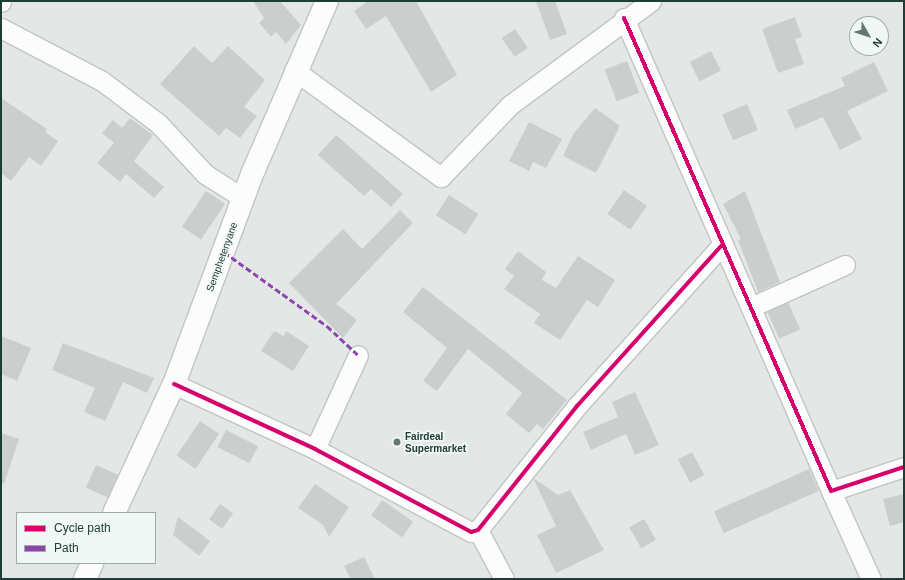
<!DOCTYPE html>
<html>
<head>
<meta charset="utf-8">
<style>
  body { margin:0 }
  #map { position:relative; width:905px; height:580px; overflow:hidden; background:#e3e8e6; font-family:Helvetica,sans-serif }
  div>[style] { position:absolute }
  [style*='--x'] { left:calc(var(--x)*1px); top:calc(var(--y)*1px); width:calc(var(--w)*1px); rotate:calc(var(--a)*1deg) }
  .building>* { inset:0; background:#cacfce; transform-origin:0 0 }
  .roads { filter:drop-shadow(1px 0 #c0c5c3) drop-shadow(-1px 0 #c0c5c3) drop-shadow(0 1px #c0c5c3) drop-shadow(0 -1px #c0c5c3) }
  .street>* { height:19px; margin:-9.5px; padding:0 9.5px; transform-origin:9.5px; border-radius:9.5px; background:#fbfcfb }
  .secondary>* { height:22px; margin:-11px; padding:0 11px; transform-origin:11px; border-radius:11px; background:#fbfcfb }
  .quiet>* { height:3px; margin-top:-1.5px; transform-origin:0; background:repeating-linear-gradient(90deg,#8e44ad 0 6px,transparent 0 9px) }
  .cycleway>* { height:4px; margin:-2px; padding:0 2px; transform-origin:2px; border-radius:2px; background:#d6006c }
  .dots>* { width:11px; height:11px; translate:-50% -50%; box-sizing:border-box; border:2px solid #f0f8f5; border-radius:50% }
  span { translate:-50% -50%; white-space:nowrap; text-align:center; line-height:1.15; -webkit-text-stroke:3.5px #f0f8f5; paint-order:stroke }
  .street-label { font-size:10px; color:#203c37 }
  .poi-label { font-size:10px; color:#203c37; font-weight:700 }
  .left { translate:0 -50%; text-align:left }
  .frame { position:absolute; inset:0; border:2px solid #203c37; pointer-events:none }
  .legend { position:absolute; left:16px; top:512px; width:140px; height:52px; box-sizing:border-box; background:#f0f8f5; border:1px solid #9dada9; margin:0; padding:5px 7px; list-style:none; font-size:12px; color:#203c37 }
  .legend li { display:flex; align-items:center; gap:8px; height:20px }
  .legend b { width:20px; border:1px solid #9dada9 }
  .north { position:absolute; left:849px; top:16px; width:40px; height:40px; box-sizing:border-box; background:#f0f8f5; border:1px solid #9dada9; border-radius:50%; rotate:129deg; font-size:11px; font-weight:700; line-height:16px; text-align:center; color:#203c37 }
  .north::after { content:''; display:block; margin:auto; width:14px; height:18px; background:#647874; clip-path:polygon(50% 0,100% 100%,50% 72%,0 100%) }
</style>
</head>
<body>
<div id="map">
  <div class="building">
    <div style="clip-path:polygon(253px 1px,280px 1px,301px 25px,286px 44px,276px 32px,271px 37px,259px 23px,264px 18px)"></div>
    <div style="clip-path:polygon(368px 1px,416px 1px,457px 75px,431px 92px,386px 16px,366px 29px,354px 11px)"></div>
    <div style="clip-path:polygon(536px 1px,555px 1px,567px 34px,550px 40px)"></div>
    <div style="clip-path:polygon(795px 17px,802px 37px,795px 39px,804px 64px,778px 73px,762px 29px)"></div>
    <div style="left:515px;top:29px;width:23px;height:16px;rotate:56deg"></div>
    <div style="clip-path:polygon(194px 46px,212px 63px,228px 46px,265px 80px,244px 107px,257px 116px,240px 138px,226px 128px,219px 136px,160px 84px)"></div>
    <div style="left:711px;top:51px;width:22px;height:24px;rotate:63deg"></div>
    <div style="left:627px;top:61px;width:34px;height:24px;rotate:69deg"></div>
    <div style="clip-path:polygon(874px 62px,888px 91px,847px 111px,862px 139px,840px 150px,823px 117px,795px 129px,787px 110px,845px 86px,841px 78px)"></div>
    <div style="clip-path:polygon(1px 98px,47px 129px,45px 132px,58px 141px,41px 166px,29px 157px,11px 181px,1px 173px)"></div>
    <div style="left:747px;top:104px;width:28px;height:27px;rotate:67deg"></div>
    <div style="clip-path:polygon(595px 108px,620px 126px,596px 173px,563px 156px,574px 133px)"></div>
    <div style="clip-path:polygon(130px 118px,153px 135px,134px 161px,164px 187px,154px 198px,126px 174px,120px 182px,97px 163px,114px 143px,102px 133px,113px 120px,122px 128px)"></div>
    <div style="clip-path:polygon(529px 122px,562px 139px,546px 168px,533px 162px,529px 171px,509px 161px)"></div>
    <div style="clip-path:polygon(336px 135px,403px 194px,391px 207px,371px 189px,364px 196px,318px 155px)"></div>
    <div style="left:624px;top:190px;width:28px;height:29px;rotate:35deg"></div>
    <div style="left:206px;top:191px;width:23px;height:43px;rotate:34deg"></div>
    <div style="clip-path:polygon(745px 191px,780px 282px,758px 292px,738px 240px,741px 239px,723px 204px)"></div>
    <div style="left:449px;top:195px;width:35px;height:24px;rotate:33deg"></div>
    <div style="clip-path:polygon(400px 210px,413px 223px,336px 304px,357px 320px,343px 338px,289px 283px,343px 229px,362px 249px)"></div>
    <div style="clip-path:polygon(518px 251px,546px 272px,542px 280px,556px 288px,578px 256px,615px 280px,598px 307px,587px 300px,560px 340px,534px 323px,540px 314px,504px 289px,514px 276px,505px 269px)"></div>
    <div style="clip-path:polygon(423px 287px,567px 400px,543px 429px,537px 424px,529px 433px,506px 414px,522px 393px,468px 349px,437px 391px,423px 381px,447px 348px,403px 312px)"></div>
    <div style="left:788px;top:302px;width:30px;height:23px;rotate:66deg"></div>
    <div style="clip-path:polygon(274px 331px,284px 336px,286px 331px,309px 346px,293px 371px,261px 351px)"></div>
    <div style="clip-path:polygon(1px 336px,31px 348px,17px 381px,1px 374px)"></div>
    <div style="clip-path:polygon(63px 343px,154px 378px,147px 393px,123px 382px,105px 421px,84px 412px,95px 388px,52px 370px)"></div>
    <div style="clip-path:polygon(635px 392px,659px 445px,635px 455px,626px 434px,591px 450px,583px 432px,618px 417px,612px 402px)"></div>
    <div style="left:200px;top:421px;width:23px;height:42px;rotate:34deg"></div>
    <div style="left:226px;top:430px;width:36px;height:19px;rotate:27deg"></div>
    <div style="clip-path:polygon(1px 433px,19px 439px,4px 484px,1px 483px)"></div>
    <div style="left:692px;top:452px;width:26px;height:16px;rotate:62deg"></div>
    <div style="left:96px;top:465px;width:24px;height:25px;rotate:24deg"></div>
    <div style="left:809px;top:469px;width:24px;height:104px;rotate:66deg"></div>
    <div style="clip-path:polygon(533px 478px,558px 495px,570px 490px,604px 550px,556px 573px,537px 535px,556px 526px)"></div>
    <div style="clip-path:polygon(315px 484px,349px 507px,329px 537px,323px 525px,298px 508px)"></div>
    <div style="clip-path:polygon(904px 494px,904px 522px,890px 526px,883px 499px)"></div>
    <div style="left:382px;top:500px;width:38px;height:19px;rotate:35deg"></div>
    <div style="left:220px;top:504px;width:16px;height:19px;rotate:35deg"></div>
    <div style="clip-path:polygon(178px 517px,210px 541px,199px 556px,173px 535px)"></div>
    <div style="left:644px;top:519px;width:24px;height:17px;rotate:60deg"></div>
    <div style="clip-path:polygon(364px 557px,375px 579px,351px 579px,344px 566px)"></div>
  </div>
  <div class="roads">
    <div class="street">
      <div style="--x:1;--y:2;--w:1;--a:-90"></div>
      <div style="--x:624;--y:18;--w:516;--a:66.36"></div>
      <div style="--x:831;--y:491;--w:77;--a:-18.2"></div>
      <div style="--x:1;--y:28;--w:114;--a:27.7"></div>
      <div style="--x:102;--y:81;--w:70;--a:36.9"></div>
      <div style="--x:158;--y:123;--w:69;--a:47.3"></div>
      <div style="--x:205;--y:174;--w:45;--a:32.3"></div>
      <div style="--x:294;--y:70;--w:182;--a:36.1"></div>
      <div style="--x:441;--y:177;--w:100;--a:-46.2"></div>
      <div style="--x:510;--y:105;--w:175;--a:-36.4"></div>
      <div style="--x:751;--y:307;--w:103;--a:-24.1"></div>
      <div style="--x:174;--y:384;--w:155;--a:24.7"></div>
      <div style="--x:315;--y:449;--w:177;--a:28"></div>
      <div style="--x:471;--y:532;--w:7;--a:-16"></div>
      <div style="--x:478;--y:530;--w:159;--a:-51.4"></div>
      <div style="--x:577;--y:406;--w:218;--a:-48"></div>
      <div style="--x:315;--y:449;--w:103;--a:-65.4"></div>
      <div style="--x:831;--y:491;--w:97;--a:65.6"></div>
      <div style="--x:478;--y:530;--w:55;--a:62"></div>
    </div>
    <div class="secondary">
      <div style="--x:114;--y:513;--w:142;--a:-65.1"></div>
      <div style="--x:174;--y:384;--w:226;--a:-69.6"></div>
      <div style="--x:253;--y:172;--w:186;--a:-66.6"></div>
      <div style="--x:85;--y:579;--w:17;--a:-66"></div>
    </div>
  </div>
  <div class="quiet">
    <div style="--x:224;--y:252;--w:127;--a:35.7"></div>
    <div style="--x:327;--y:326;--w:42;--a:43.1"></div>
  </div>
  <div class="cycleway">
    <div style="--x:624;--y:18;--w:516;--a:66.36"></div>
    <div style="--x:831;--y:491;--w:77;--a:-18.2"></div>
    <div style="--x:174;--y:384;--w:155;--a:24.7"></div>
    <div style="--x:315;--y:449;--w:177;--a:28"></div>
    <div style="--x:471;--y:532;--w:7;--a:-16"></div>
    <div style="--x:478;--y:530;--w:159;--a:-51.4"></div>
    <div style="--x:577;--y:406;--w:218;--a:-48"></div>
  </div>
  <div class="dots">
    <div style="left:397px;top:442px;background:#647874"></div>
  </div>
  <div class="street-label">
    <span style="left:222px;top:257px;rotate:-70deg">Semphetenyane</span>
  </div>
  <div class="poi-label">
    <span class="left" style="left:405px;top:442px">Fairdeal<br>Supermarket</span>
  </div>
  <div class="frame"></div>
  <ul class="legend">
  <li><b style="height:5px;background:#d6006c"></b>Cycle path</li>
  <li><b style="height:5px;background:#8e44ad"></b>Path</li>
  </ul>
  <div class="north">N</div>
</div>
</body>
</html>
